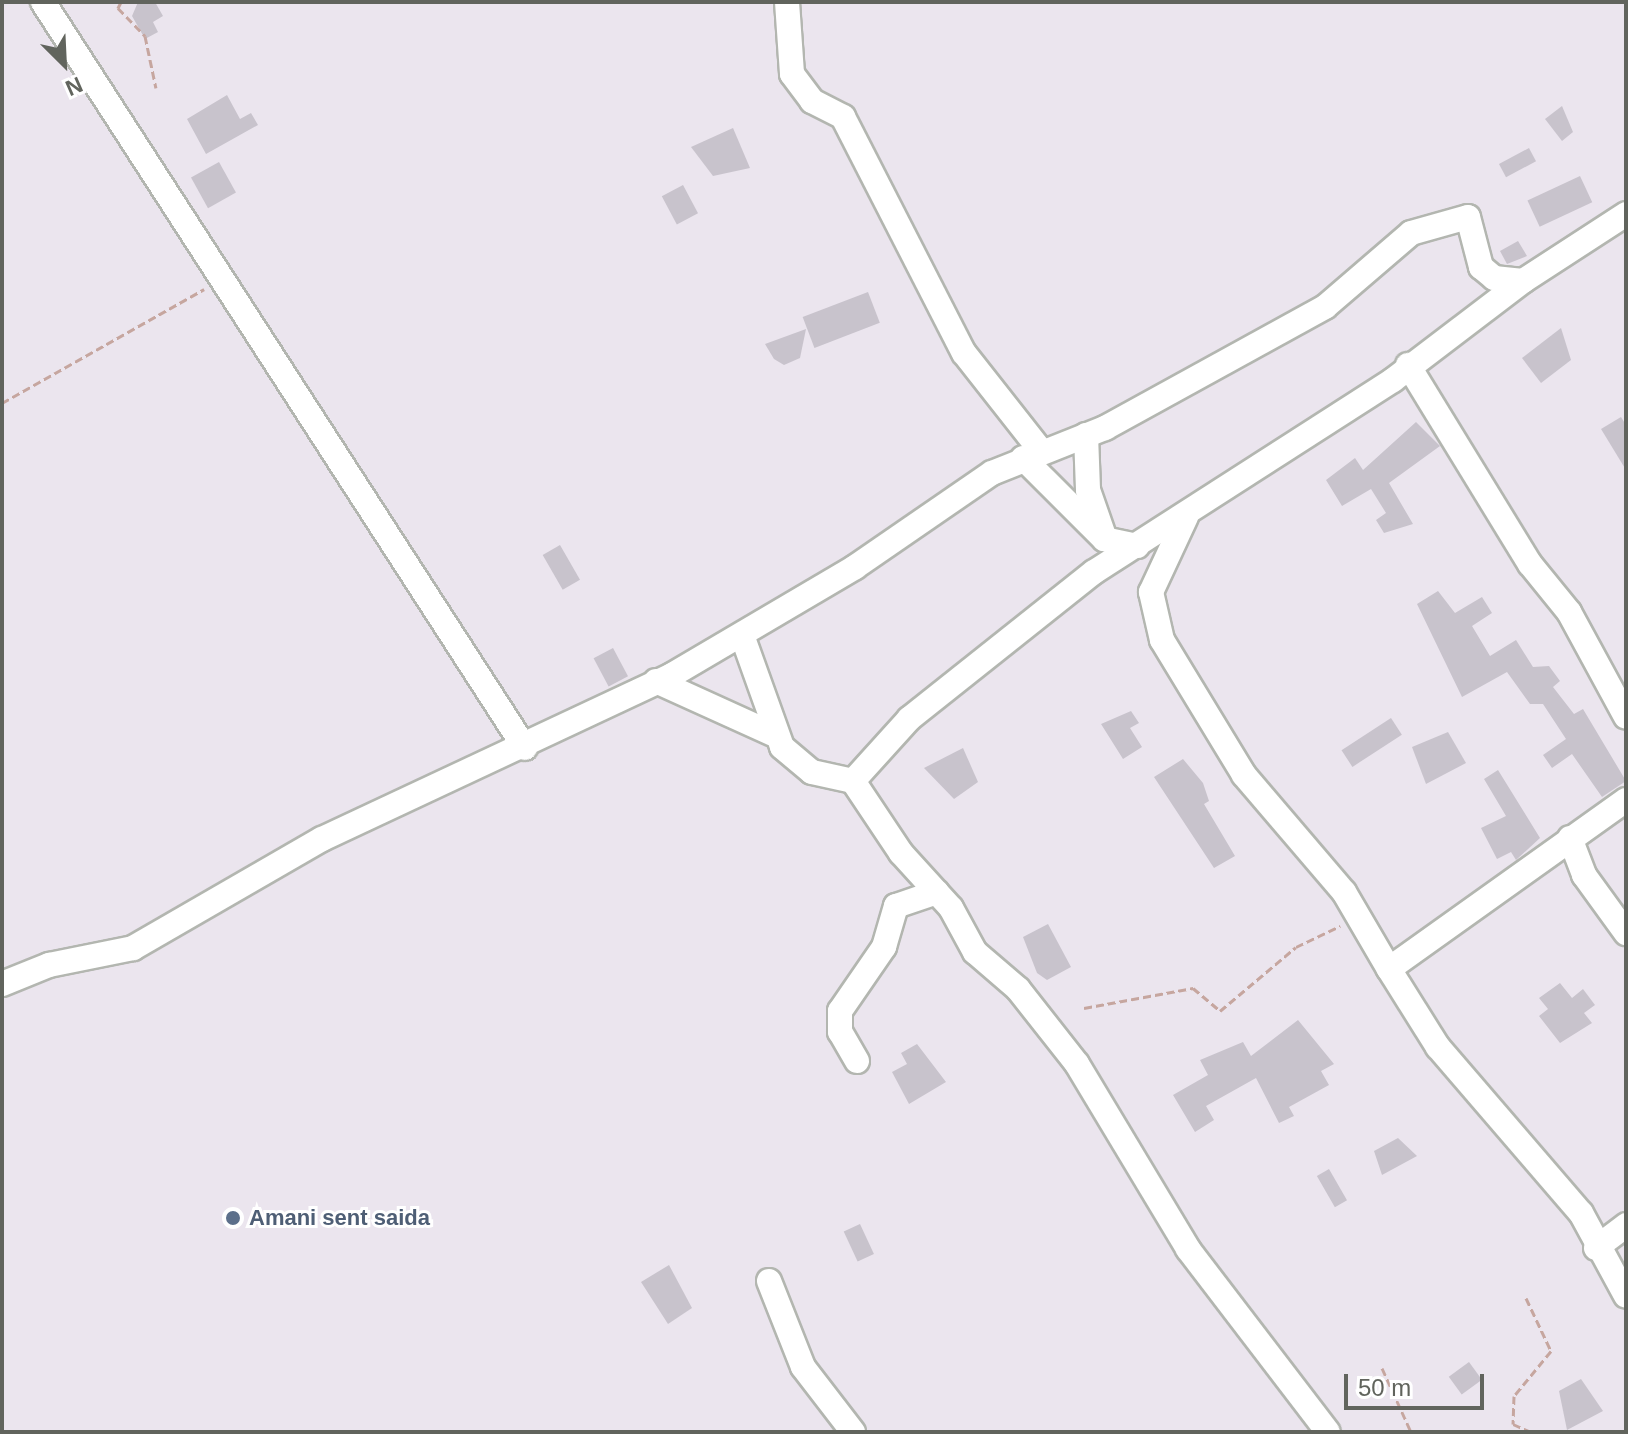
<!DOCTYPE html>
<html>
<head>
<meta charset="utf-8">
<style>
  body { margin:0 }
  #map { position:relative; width:1628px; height:1434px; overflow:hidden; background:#ebe5ee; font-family:Helvetica,sans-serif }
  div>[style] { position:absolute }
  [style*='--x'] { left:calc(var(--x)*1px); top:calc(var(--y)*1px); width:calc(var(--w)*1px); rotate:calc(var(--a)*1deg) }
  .building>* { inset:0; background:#c8c3cc; transform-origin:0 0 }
  .path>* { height:3px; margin-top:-1.5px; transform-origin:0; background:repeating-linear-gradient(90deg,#c6a69f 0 8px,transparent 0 12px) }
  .roads { filter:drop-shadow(2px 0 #b3b6b0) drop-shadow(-2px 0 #b3b6b0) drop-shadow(0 2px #b3b6b0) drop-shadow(0 -2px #b3b6b0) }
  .minor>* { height:24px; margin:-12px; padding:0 12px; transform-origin:12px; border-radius:12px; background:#fff }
  .dots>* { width:22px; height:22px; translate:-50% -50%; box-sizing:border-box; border:4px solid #fff; border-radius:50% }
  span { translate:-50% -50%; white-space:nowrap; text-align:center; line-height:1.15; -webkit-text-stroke:6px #fff; paint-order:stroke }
  .service-label { font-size:22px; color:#4e5e75; font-weight:700 }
  .left { translate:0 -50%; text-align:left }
  .frame { position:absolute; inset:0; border:4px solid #61645d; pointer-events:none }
  .north { position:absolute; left:24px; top:24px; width:80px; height:80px; -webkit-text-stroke:6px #fff; paint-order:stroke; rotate:156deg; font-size:22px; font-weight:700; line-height:32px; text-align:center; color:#61645d }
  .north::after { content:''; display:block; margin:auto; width:28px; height:36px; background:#61645d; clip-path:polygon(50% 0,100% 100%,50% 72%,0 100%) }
  .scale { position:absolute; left:1344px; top:1374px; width:140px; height:36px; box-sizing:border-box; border:4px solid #61645d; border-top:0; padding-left:10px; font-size:24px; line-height:28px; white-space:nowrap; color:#61645d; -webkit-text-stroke:6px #fff; paint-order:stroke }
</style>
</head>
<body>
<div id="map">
  <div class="building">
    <div style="clip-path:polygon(138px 2px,155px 2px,163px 16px,153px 22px,158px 32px,145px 39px,132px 16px)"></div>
    <div style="clip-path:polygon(227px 95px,240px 119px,251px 113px,258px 125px,206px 154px,187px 119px)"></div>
    <div style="clip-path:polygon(1562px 106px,1573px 132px,1562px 141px,1545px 119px)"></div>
    <div style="clip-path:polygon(733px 128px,750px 168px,713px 176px,691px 147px)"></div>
    <div style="left:1529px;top:148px;width:15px;height:34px;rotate:62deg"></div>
    <div style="left:219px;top:162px;width:35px;height:32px;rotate:61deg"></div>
    <div style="left:1580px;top:176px;width:29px;height:58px;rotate:65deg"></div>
    <div style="left:683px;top:185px;width:32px;height:24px;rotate:62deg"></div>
    <div style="clip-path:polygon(1518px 241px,1527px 256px,1507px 264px,1500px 251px)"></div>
    <div style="left:868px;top:292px;width:33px;height:70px;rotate:69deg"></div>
    <div style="clip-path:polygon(1561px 328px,1571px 360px,1541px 383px,1522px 358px)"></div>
    <div style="clip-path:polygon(806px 329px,800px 358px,784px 365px,774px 359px,765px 344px)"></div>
    <div style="clip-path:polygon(1621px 417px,1626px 425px,1626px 470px,1601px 429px)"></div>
    <div style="clip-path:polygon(1416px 422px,1440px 446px,1389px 483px,1413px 524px,1384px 533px,1376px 520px,1386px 513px,1371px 489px,1342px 506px,1326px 480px,1355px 458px,1363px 470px)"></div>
    <div style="left:560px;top:545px;width:40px;height:20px;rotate:60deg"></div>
    <div style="clip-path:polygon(1438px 591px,1455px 613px,1482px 597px,1492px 613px,1472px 626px,1490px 656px,1516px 640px,1533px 667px,1549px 666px,1560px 681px,1553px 687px,1574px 714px,1583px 709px,1626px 781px,1602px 797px,1572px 754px,1552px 768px,1543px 755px,1566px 739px,1543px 704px,1530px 704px,1507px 672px,1462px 697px,1417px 604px)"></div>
    <div style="left:613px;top:648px;width:32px;height:22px;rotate:62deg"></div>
    <div style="clip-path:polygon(1131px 711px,1139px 723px,1130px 728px,1142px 747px,1123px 759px,1101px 724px)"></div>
    <div style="left:1391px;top:718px;width:20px;height:59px;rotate:57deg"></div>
    <div style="clip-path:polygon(1448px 732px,1466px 763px,1426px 784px,1412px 747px)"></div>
    <div style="clip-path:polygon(963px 748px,978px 782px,954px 799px,924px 768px)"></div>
    <div style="clip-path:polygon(1183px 759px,1203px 783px,1209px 801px,1204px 804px,1235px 856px,1214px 868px,1154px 777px)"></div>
    <div style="clip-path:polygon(1498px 770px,1540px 838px,1516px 860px,1511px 852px,1497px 859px,1481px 828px,1506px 816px,1484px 779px)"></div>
    <div style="clip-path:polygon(1048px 924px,1071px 967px,1047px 980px,1037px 973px,1023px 937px)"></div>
    <div style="clip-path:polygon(1560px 983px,1572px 998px,1583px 989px,1595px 1005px,1584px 1013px,1592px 1023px,1560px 1043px,1539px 1016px,1548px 1009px,1539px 998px)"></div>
    <div style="clip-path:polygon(1298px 1020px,1334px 1064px,1321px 1071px,1329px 1085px,1289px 1107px,1294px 1116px,1279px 1123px,1256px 1078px,1206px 1106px,1214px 1120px,1195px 1132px,1173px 1095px,1208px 1075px,1200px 1060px,1243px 1042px,1251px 1056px)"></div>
    <div style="clip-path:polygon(917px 1044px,946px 1082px,909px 1104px,892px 1072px,907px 1064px,901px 1053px)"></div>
    <div style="clip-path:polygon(1398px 1138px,1417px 1156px,1382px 1175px,1374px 1151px)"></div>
    <div style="left:1329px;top:1169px;width:36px;height:14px;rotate:60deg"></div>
    <div style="left:860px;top:1224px;width:33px;height:18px;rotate:65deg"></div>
    <div style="clip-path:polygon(669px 1265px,692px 1308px,668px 1324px,641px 1282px)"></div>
    <div style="left:1469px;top:1362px;width:22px;height:25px;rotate:54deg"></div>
    <div style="clip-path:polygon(1581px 1379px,1603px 1411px,1567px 1430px,1559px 1391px)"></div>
  </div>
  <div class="path">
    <div style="--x:121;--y:2;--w:7;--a:117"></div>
    <div style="--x:118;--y:8;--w:39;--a:46"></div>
    <div style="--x:145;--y:36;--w:53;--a:78.1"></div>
    <div style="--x:2;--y:403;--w:232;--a:-29.4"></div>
    <div style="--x:1084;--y:1008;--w:111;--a:-10.4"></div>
    <div style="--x:1193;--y:988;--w:35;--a:40"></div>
    <div style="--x:1220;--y:1011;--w:99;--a:-40.1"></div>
    <div style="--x:1296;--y:947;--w:49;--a:-25.5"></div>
    <div style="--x:1526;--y:1298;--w:59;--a:64.7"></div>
    <div style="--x:1551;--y:1351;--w:58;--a:129.4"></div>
    <div style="--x:1514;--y:1396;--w:28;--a:92"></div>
    <div style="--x:1513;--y:1424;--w:20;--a:24"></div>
    <div style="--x:1382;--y:1368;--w:70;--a:65.6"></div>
  </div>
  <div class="roads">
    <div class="minor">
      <div style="--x:43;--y:2;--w:888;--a:57.13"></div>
      <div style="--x:787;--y:2;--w:72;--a:86"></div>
      <div style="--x:792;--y:74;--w:34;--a:53"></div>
      <div style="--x:812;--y:101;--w:35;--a:27"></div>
      <div style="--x:843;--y:117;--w:265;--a:62.9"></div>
      <div style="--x:964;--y:353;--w:125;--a:51.8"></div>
      <div style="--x:1408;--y:365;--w:233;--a:58.5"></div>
      <div style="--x:1530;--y:564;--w:62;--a:50.9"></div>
      <div style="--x:1569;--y:612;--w:119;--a:61.5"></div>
      <div style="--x:1086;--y:435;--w:55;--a:87.9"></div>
      <div style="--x:1088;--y:490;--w:46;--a:70.8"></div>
      <div style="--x:1023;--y:458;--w:115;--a:45"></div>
      <div style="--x:1104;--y:539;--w:34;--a:12"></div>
      <div style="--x:1186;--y:517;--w:83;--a:115"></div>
      <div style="--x:1151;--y:592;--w:49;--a:77.1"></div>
      <div style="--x:1162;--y:640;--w:158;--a:58.7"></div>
      <div style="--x:1244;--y:775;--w:154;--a:49.5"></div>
      <div style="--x:1344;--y:892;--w:89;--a:59.7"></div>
      <div style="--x:1389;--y:969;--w:291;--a:-35.5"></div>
      <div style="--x:742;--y:635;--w:119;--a:70.3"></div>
      <div style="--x:782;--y:747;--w:39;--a:40"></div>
      <div style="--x:812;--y:772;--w:42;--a:12.4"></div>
      <div style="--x:853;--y:781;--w:84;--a:-47.9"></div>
      <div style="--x:909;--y:719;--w:236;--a:-38.5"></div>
      <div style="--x:1094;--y:572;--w:355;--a:-32.7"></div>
      <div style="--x:1393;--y:380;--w:163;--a:-37.3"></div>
      <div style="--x:656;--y:681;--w:128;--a:24.4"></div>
      <div style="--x:853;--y:781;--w:87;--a:56.3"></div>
      <div style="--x:901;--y:853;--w:74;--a:47.7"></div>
      <div style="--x:951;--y:908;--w:50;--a:61.4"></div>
      <div style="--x:975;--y:952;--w:57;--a:40.7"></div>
      <div style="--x:1018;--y:989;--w:95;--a:51.8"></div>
      <div style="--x:1077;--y:1064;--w:216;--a:59"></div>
      <div style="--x:1188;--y:1249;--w:230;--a:52.6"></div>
      <div style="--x:1570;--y:838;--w:40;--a:69"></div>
      <div style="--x:1584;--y:875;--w:72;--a:54.1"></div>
      <div style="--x:1389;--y:969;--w:92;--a:57.9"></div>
      <div style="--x:1438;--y:1047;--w:219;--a:49.3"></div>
      <div style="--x:1581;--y:1213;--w:94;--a:61.5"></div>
      <div style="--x:2;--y:984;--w:51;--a:-22"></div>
      <div style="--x:49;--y:965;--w:86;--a:-11.4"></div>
      <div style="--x:133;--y:948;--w:218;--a:-30"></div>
      <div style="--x:322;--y:839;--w:387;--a:-25.1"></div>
      <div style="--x:672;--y:675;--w:212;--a:-30.5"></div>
      <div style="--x:855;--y:567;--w:166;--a:-34.5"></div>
      <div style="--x:992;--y:473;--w:122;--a:-21.7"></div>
      <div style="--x:1105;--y:428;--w:251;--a:-28.8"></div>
      <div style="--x:1325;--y:307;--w:113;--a:-40.7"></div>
      <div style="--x:1411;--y:233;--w:59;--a:-15.7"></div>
      <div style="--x:1468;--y:217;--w:52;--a:75.4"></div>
      <div style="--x:1481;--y:267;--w:17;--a:40"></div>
      <div style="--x:1494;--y:278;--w:29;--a:6"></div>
      <div style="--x:1523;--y:281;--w:123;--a:-33"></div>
      <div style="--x:857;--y:1061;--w:34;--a:-120"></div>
      <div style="--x:840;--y:1032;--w:21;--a:-90"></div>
      <div style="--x:840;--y:1011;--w:78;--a:-55.5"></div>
      <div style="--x:884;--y:947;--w:43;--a:-73.7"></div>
      <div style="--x:896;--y:906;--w:43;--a:-18.9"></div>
      <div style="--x:1596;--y:1248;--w:38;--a:-37"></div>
      <div style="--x:769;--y:1281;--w:92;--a:68.4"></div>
      <div style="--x:803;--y:1367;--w:82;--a:52.4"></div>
    </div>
  </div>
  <div class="dots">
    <div style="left:233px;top:1218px;background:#5c6f8a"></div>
  </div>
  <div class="service-label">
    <span class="left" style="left:249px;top:1218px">Amani sent saida</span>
  </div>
  <div class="frame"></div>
  <div class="north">N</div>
  <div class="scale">50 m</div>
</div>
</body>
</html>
